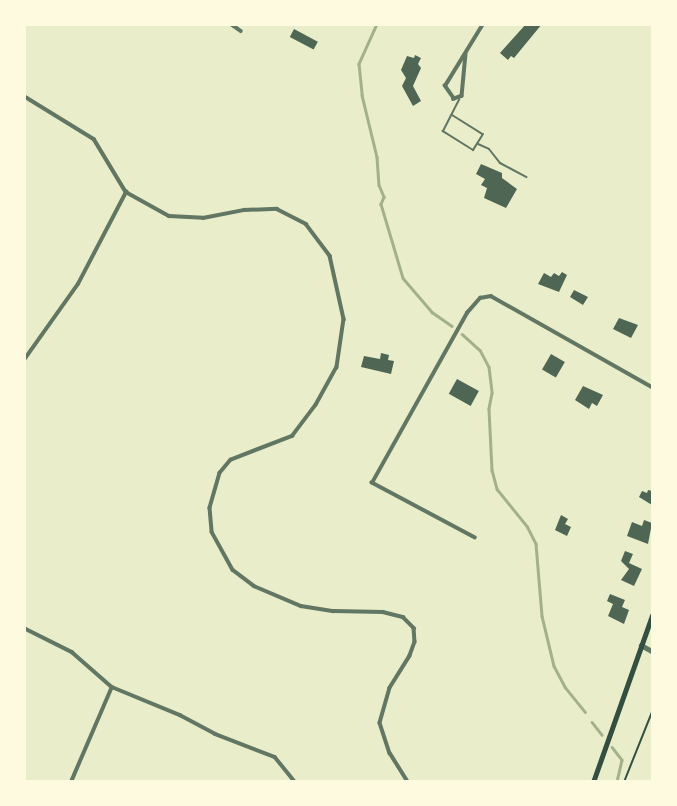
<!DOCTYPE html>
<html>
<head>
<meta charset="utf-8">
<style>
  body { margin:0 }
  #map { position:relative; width:677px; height:806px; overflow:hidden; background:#e9edc9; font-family:"Source Serif 4",serif }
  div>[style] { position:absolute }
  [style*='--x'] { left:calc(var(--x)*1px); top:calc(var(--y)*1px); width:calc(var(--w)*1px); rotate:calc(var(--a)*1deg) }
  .stream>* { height:2.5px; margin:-1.25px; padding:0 1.25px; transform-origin:1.25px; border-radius:1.25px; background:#a3b18a }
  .building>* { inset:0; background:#4f6655; transform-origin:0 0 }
  .path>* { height:2px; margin:-1px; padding:0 1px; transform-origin:1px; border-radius:1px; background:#344e41 }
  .service>* { height:2px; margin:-1px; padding:0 1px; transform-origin:1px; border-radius:1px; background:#617663 }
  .minor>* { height:3.5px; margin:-1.75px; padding:0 1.75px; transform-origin:1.75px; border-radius:1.75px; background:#617663 }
  .tertiary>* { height:4.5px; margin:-2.25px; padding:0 2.25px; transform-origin:2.25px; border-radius:2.25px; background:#617663 }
  .secondary>* { height:5px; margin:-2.5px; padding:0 2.5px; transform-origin:2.5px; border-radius:2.5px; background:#344e41 }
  span { translate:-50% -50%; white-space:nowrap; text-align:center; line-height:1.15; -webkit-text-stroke:6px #fefae0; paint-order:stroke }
  .frame { position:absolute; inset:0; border:26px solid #fefae0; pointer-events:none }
</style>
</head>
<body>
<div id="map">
  <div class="stream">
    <div style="--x:377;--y:24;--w:44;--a:114.2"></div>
    <div style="--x:359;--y:64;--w:31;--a:84"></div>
    <div style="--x:362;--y:95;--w:64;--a:76.4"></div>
    <div style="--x:377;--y:157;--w:28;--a:86"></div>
    <div style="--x:379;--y:185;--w:13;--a:67"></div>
    <div style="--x:384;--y:197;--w:8;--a:113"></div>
    <div style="--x:381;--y:204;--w:77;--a:73.4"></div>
    <div style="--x:403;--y:278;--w:45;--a:49.5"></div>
    <div style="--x:432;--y:312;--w:24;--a:35"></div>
    <div style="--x:462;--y:334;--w:24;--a:42"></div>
    <div style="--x:480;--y:350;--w:19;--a:62"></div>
    <div style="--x:489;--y:367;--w:26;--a:83"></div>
    <div style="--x:492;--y:393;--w:16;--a:101"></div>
    <div style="--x:489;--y:409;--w:61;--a:87.2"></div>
    <div style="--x:492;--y:470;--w:20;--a:75"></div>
    <div style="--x:497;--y:489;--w:48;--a:51"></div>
    <div style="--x:527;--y:526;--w:20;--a:63"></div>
    <div style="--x:536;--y:544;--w:72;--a:85.2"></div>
    <div style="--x:542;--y:616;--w:51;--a:76.5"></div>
    <div style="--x:554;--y:666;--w:24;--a:62"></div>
    <div style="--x:565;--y:687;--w:32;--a:51"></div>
    <div style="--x:592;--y:722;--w:16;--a:52"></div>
    <div style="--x:612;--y:747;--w:16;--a:52"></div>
    <div style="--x:622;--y:760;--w:23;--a:103"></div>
  </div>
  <div class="building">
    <div style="clip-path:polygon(526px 24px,542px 24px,514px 58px,511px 56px,508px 60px,500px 53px)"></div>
    <div style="left:294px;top:29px;width:27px;height:9px;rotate:28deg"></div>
    <div style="clip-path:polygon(415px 55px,421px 58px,418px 64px,421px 68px,413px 86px,421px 101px,413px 106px,402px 86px,406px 78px,401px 70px,407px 56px,414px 58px)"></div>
    <div style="clip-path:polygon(481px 164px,502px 173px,502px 178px,517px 189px,506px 208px,484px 198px,487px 188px,481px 185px,485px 179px,476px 174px)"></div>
    <div style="clip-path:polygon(562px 272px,567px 275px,559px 292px,538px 284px,544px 273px,551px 277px,554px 273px,559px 276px)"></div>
    <div style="clip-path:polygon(574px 290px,588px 297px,583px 305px,570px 297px)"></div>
    <div style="clip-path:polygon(619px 318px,638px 325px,631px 338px,613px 329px)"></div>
    <div style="clip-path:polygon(381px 353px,389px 355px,388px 360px,394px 361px,391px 374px,361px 367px,364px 356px,380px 359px)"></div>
    <div style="left:551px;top:354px;width:16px;height:18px;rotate:30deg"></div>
    <div style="left:457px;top:379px;width:25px;height:17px;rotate:29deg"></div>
    <div style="clip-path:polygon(583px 386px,603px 395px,597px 406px,592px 403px,589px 409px,575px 400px)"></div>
    <div style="clip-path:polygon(648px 490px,652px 491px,652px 505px,639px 497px,642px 491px,647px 493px)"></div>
    <div style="clip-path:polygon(561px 515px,568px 519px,565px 524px,571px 527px,567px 536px,555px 530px)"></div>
    <div style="clip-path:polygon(644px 520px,652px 523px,648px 544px,627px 536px,632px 522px,642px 526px)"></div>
    <div style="clip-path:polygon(625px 551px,633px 554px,629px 563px,642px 569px,634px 586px,621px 580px,629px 569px,621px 561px)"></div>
    <div style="clip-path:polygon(610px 594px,625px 600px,622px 607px,629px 610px,624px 624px,608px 616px,613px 604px,607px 601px)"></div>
  </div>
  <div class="path">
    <div style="--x:624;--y:782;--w:75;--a:-68.2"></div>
  </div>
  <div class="service">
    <div style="--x:452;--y:115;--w:36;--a:32"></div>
    <div style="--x:483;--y:134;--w:19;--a:122"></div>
    <div style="--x:473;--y:150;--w:36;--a:-148"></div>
    <div style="--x:443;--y:131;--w:36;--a:-63"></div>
    <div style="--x:478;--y:144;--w:12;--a:24"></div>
    <div style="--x:489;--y:149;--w:18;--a:52"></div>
    <div style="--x:500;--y:163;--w:30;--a:28"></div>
  </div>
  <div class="minor">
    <div style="--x:231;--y:24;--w:12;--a:35"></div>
    <div style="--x:466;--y:54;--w:42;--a:95.4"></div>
    <div style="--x:462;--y:96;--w:9;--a:159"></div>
    <div style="--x:454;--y:99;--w:16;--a:-125"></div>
    <div style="--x:445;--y:86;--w:73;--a:-58.5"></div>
    <div style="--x:24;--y:96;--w:82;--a:31.6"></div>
    <div style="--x:94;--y:139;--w:62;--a:58.9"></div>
    <div style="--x:126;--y:192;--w:49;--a:29.2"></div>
    <div style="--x:169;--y:216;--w:34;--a:3"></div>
    <div style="--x:203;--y:218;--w:42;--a:-11"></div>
    <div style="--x:244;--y:210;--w:33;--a:-2"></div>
    <div style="--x:277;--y:209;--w:33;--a:27"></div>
    <div style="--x:306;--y:224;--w:40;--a:53"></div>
    <div style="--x:330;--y:256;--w:65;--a:77.5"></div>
    <div style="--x:344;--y:319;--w:49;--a:98.3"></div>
    <div style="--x:337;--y:367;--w:43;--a:118.9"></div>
    <div style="--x:316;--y:405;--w:39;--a:127"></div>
    <div style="--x:293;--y:436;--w:66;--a:158.8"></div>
    <div style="--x:231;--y:460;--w:17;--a:130"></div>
    <div style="--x:220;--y:473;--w:36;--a:106"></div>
    <div style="--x:210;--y:508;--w:24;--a:85"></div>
    <div style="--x:212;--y:532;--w:43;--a:61.1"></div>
    <div style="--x:233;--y:570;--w:26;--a:37"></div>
    <div style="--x:254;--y:586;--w:51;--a:23.1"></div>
    <div style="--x:301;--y:606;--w:33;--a:9"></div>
    <div style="--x:334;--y:611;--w:49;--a:1.2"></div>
    <div style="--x:383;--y:612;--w:21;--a:14"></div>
    <div style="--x:403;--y:617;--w:16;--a:45"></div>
    <div style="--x:414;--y:628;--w:14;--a:86"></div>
    <div style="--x:415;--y:642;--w:15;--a:110"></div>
    <div style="--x:410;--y:656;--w:38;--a:122"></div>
    <div style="--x:390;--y:688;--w:36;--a:106"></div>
    <div style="--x:380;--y:723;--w:32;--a:72"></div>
    <div style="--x:390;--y:753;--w:34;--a:58"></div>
    <div style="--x:24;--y:360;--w:93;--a:-54.6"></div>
    <div style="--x:78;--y:284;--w:104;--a:-62.4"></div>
    <div style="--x:475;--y:538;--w:117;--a:-151.9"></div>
    <div style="--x:372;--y:483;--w:195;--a:-60.8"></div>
    <div style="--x:467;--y:313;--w:20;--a:-49"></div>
    <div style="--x:480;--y:298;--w:11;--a:-10"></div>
    <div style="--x:491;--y:296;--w:185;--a:29.5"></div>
    <div style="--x:24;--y:628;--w:54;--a:26.6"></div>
    <div style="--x:72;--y:652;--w:53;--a:41.2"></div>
    <div style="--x:112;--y:687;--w:74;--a:22.4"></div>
    <div style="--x:180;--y:715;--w:40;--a:28"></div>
    <div style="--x:215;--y:734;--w:64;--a:21"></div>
    <div style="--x:275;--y:757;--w:32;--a:51"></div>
    <div style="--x:71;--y:782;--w:103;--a:-66.7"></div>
  </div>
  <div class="tertiary">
    <div style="--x:641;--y:645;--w:13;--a:29"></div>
  </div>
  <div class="secondary">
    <div style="--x:593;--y:782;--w:177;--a:-70.5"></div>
  </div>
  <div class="frame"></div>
</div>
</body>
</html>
